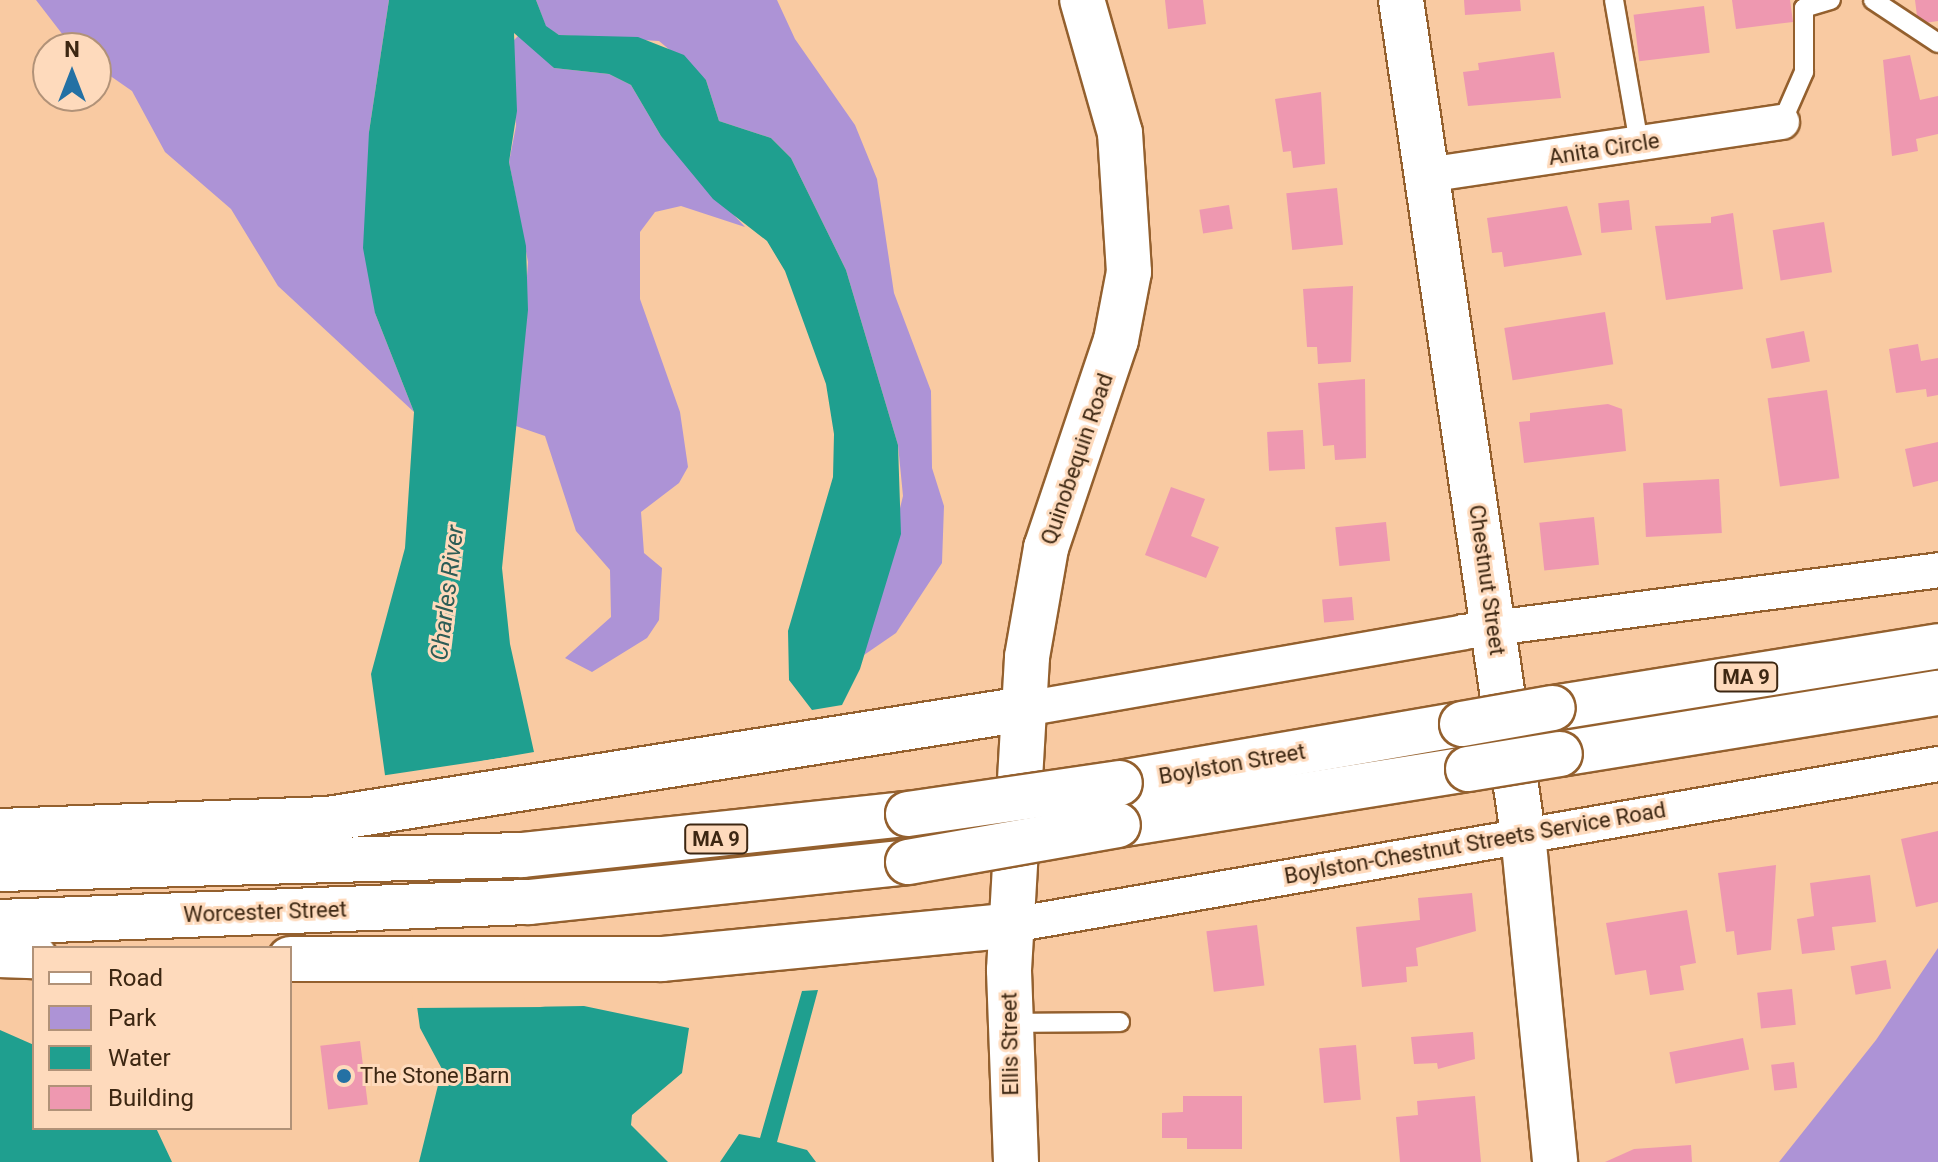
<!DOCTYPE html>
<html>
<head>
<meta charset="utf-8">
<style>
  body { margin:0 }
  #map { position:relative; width:1938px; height:1162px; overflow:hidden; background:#f9caa2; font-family:Roboto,sans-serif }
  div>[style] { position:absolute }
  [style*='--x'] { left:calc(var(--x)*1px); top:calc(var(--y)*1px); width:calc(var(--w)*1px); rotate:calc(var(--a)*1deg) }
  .green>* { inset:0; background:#ad93d6 }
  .water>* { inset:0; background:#1f9f8f }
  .pier>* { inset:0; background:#f9caa2 }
  .building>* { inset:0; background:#ee98b0; transform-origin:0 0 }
  .roads { filter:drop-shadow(2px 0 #94602e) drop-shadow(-2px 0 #94602e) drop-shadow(0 2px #94602e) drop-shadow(0 -2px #94602e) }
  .lane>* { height:18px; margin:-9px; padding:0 9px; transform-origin:9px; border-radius:9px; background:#fff }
  .street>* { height:34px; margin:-17px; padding:0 17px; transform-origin:17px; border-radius:17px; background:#fff }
  .secondary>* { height:44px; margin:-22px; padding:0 22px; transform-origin:22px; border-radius:22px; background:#fff }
  .highway>* { height:44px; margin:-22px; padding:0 22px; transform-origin:22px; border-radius:22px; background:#fff }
  .bridges { filter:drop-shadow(2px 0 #94602e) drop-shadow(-2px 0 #94602e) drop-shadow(0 2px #94602e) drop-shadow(0 -2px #94602e) }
  .highway-bridge>* { height:44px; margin:-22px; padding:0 22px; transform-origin:22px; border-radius:22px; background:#fff }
  .dots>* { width:22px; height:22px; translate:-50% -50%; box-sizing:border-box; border:4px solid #fedabc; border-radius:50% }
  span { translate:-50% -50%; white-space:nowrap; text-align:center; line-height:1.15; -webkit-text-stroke:6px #fedabc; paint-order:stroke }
  .shield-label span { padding:2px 6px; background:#fedabc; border:2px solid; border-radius:6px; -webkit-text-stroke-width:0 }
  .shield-label { font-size:20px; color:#3d2712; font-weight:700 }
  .street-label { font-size:22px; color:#3d2712 }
  .poi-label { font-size:22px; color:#3d2712 }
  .left { translate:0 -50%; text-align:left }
  .water-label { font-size:24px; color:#2d5d56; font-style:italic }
  .legend { position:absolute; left:32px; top:946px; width:260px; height:184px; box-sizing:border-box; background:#fedabc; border:2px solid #b19278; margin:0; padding:10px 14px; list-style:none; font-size:24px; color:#3d2712 }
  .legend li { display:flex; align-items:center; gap:16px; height:40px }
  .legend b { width:40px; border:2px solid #b19278 }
  .north { position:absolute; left:32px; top:32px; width:80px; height:80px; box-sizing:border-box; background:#fedabc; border:2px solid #b19278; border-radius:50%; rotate:0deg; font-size:22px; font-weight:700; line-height:32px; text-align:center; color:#3d2712 }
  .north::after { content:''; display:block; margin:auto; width:28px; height:36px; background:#2471a4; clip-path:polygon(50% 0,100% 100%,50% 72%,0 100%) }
</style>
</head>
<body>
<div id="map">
  <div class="green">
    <div style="clip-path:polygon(36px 0,389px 0,369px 132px,375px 313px,414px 412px,278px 286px,231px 209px,165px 152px,132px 91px,96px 66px,96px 48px,73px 48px)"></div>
    <div style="clip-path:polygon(536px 0,777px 0,795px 39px,855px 125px,877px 179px,894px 293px,931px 391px,932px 468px,944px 506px,942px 563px,896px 633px,864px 655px,903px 496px,898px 445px,846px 270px,791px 158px,771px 138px,719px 121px,706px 80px,659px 41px,559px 35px,546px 27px)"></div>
    <div style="clip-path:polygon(522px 32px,554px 68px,609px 74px,631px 85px,661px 136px,745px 227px,681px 206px,655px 212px,640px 232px,640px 299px,680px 412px,688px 467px,679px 483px,641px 512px,644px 553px,662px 568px,659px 620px,647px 638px,592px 672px,565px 658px,611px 617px,610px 570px,576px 531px,545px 436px,516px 426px,528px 262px,509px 162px,516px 126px,510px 44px)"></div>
    <div style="clip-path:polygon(1938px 948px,1938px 1162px,1779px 1162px,1876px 1040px)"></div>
  </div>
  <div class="water">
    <div style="clip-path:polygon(389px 0,536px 0,546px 26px,559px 35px,638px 37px,684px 55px,706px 80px,719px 121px,771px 138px,791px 158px,846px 270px,898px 445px,901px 534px,860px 669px,842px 705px,812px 710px,789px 680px,788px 631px,833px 477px,834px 434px,826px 384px,785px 271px,767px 241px,713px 199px,661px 136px,631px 85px,609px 74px,554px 68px,514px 33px,517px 111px,509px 162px,526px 246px,528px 310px,502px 568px,510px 644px,534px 752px,482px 761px,522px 1007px,584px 1006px,689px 1028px,682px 1073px,632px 1115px,631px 1125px,668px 1162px,419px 1162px,442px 1069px,420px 1028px,371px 674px,405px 548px,414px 412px,375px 313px,363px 248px,369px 132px)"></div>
    <div style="clip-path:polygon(818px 990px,777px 1142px,807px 1150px,816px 1162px,720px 1162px,739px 1134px,760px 1138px,802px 991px)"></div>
    <div style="clip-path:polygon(0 1030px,34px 1045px,34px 1128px,156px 1128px,172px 1162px,0 1162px)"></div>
  </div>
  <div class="pier">
    <div style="clip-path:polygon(507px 757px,486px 764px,525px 1003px,545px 1007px,414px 1008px,380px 776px)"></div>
  </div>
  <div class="building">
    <div style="clip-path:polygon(1165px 0,1203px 0,1206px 24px,1168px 29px)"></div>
    <div style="clip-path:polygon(1464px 0,1520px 0,1521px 11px,1465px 15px)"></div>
    <div style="clip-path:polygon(1732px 0,1790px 0,1793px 22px,1736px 29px)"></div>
    <div style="clip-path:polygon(1915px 0,1938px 0,1938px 21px,1918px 24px)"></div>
    <div style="left:1704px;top:6px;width:47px;height:71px;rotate:83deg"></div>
    <div style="clip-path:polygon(1554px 52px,1561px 98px,1468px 106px,1463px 72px,1479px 70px,1478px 63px)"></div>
    <div style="clip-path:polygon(1910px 55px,1920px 100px,1938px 96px,1938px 134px,1916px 139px,1918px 151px,1892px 156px,1883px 60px)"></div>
    <div style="clip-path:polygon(1321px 92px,1325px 164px,1293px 168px,1291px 151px,1283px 152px,1275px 99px)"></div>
    <div style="left:1337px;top:188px;width:57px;height:51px;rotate:84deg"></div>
    <div style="left:1629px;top:200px;width:30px;height:31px;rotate:84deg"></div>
    <div style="left:1229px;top:205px;width:24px;height:30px;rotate:81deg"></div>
    <div style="clip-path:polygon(1567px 206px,1582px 255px,1504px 267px,1502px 252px,1492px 253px,1487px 218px)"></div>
    <div style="clip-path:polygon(1733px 213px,1743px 289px,1666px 300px,1655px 226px,1711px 223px,1711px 217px)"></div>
    <div style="left:1824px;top:222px;width:51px;height:52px;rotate:81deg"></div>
    <div style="clip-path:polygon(1353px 286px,1351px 362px,1318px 364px,1317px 347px,1307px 347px,1303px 289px)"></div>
    <div style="left:1605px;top:312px;width:53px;height:102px;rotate:81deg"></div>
    <div style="left:1804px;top:331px;width:31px;height:39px;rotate:79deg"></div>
    <div style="clip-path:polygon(1918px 344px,1921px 361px,1938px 358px,1938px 395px,1927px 397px,1926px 389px,1896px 393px,1889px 349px)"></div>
    <div style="clip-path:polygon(1365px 379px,1366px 458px,1335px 460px,1334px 445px,1323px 446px,1318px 383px)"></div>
    <div style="left:1827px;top:390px;width:89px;height:60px;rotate:82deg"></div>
    <div style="clip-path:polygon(1608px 404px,1622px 409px,1626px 451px,1524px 463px,1519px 422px,1530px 421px,1530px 413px)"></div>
    <div style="left:1303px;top:430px;width:39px;height:36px;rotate:87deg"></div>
    <div style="clip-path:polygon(1938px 442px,1938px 481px,1913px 487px,1905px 449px)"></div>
    <div style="left:1719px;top:479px;width:54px;height:76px;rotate:87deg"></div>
    <div style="clip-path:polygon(1171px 487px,1205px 499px,1191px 536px,1219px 547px,1206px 578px,1145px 555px)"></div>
    <div style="left:1594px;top:517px;width:48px;height:55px;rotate:84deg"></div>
    <div style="left:1386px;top:522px;width:39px;height:51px;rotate:84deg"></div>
    <div style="left:1352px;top:597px;width:23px;height:30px;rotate:85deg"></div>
    <div style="clip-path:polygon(1938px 831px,1938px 902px,1916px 907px,1901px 839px)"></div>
    <div style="clip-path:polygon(1776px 865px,1771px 950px,1737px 955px,1734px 931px,1726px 932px,1718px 873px)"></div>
    <div style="clip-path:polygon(1870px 875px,1876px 922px,1832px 927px,1835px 950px,1802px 954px,1797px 919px,1814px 916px,1810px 883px)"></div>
    <div style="clip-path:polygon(1472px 893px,1476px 931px,1416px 948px,1418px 966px,1406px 967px,1407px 982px,1362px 987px,1356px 927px,1420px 920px,1418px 898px)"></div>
    <div style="clip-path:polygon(1687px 910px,1696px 963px,1680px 966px,1684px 990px,1650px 995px,1646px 970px,1615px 975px,1606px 923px)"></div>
    <div style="left:1257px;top:925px;width:61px;height:51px;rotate:83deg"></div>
    <div style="left:1886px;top:960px;width:29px;height:36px;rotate:80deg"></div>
    <div style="left:1792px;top:989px;width:36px;height:35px;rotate:84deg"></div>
    <div style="clip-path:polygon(1473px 1032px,1475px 1059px,1438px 1069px,1437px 1063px,1414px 1064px,1411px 1037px)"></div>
    <div style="left:1743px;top:1038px;width:32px;height:75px;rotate:79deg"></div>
    <div style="left:360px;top:1041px;width:64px;height:40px;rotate:83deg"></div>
    <div style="left:1356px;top:1045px;width:55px;height:37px;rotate:85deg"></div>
    <div style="left:1794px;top:1062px;width:26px;height:23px;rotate:83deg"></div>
    <div style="clip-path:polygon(1183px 1096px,1242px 1096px,1242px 1149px,1187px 1149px,1187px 1138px,1162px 1138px,1162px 1113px,1183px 1112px)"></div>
    <div style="clip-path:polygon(1475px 1096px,1481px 1162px,1400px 1162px,1396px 1117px,1418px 1115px,1417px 1101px)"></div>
    <div style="clip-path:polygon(1691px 1145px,1692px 1162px,1605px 1162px,1634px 1149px)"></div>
  </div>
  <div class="roads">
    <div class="lane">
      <div style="--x:1614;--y:0;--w:145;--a:80.1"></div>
      <div style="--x:1873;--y:0;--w:78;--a:33.5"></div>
      <div style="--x:1782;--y:122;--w:55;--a:-66.3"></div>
      <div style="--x:1804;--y:72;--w:64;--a:-90"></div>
      <div style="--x:1804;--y:8;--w:28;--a:-17"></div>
      <div style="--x:1009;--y:1023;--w:111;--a:-0.5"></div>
    </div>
    <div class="street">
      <div style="--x:1427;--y:175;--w:359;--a:-8.5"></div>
      <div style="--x:1024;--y:709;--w:446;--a:-9.9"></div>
      <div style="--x:1463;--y:632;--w:479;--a:-7.4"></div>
      <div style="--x:1012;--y:925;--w:940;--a:-9.86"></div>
    </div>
    <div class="secondary">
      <div style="--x:1401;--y:0;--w:843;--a:81.68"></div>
      <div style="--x:1523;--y:834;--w:330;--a:84.4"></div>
      <div style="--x:1016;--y:1162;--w:192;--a:-92.1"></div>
      <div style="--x:1009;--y:970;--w:314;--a:-86.7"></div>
      <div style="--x:1027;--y:657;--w:111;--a:-80.1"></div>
      <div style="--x:1046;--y:548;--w:219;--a:-71.4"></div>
      <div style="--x:1116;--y:340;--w:69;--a:-79.2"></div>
      <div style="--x:1129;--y:272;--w:139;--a:-93.7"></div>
      <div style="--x:1120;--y:133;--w:138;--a:-105.9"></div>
    </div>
    <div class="highway">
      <div style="--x:1553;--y:708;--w:390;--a:-9.1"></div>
      <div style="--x:1560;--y:754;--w:383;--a:-9.2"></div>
      <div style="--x:1120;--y:783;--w:347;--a:-9.8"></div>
      <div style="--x:1118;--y:825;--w:354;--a:-9.1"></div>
      <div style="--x:0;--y:831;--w:328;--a:-2.1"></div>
      <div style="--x:328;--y:819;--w:705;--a:-8.98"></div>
      <div style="--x:0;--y:869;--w:522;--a:-1.54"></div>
      <div style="--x:522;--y:855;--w:388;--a:-6.1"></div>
      <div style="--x:0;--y:922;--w:529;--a:-2.17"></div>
      <div style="--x:529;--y:902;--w:381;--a:-6"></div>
      <div style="--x:0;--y:955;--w:34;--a:2"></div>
      <div style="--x:290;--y:959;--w:372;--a:0"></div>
      <div style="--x:662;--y:959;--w:352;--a:-5.5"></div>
    </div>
  </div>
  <div class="bridges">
    <div class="highway-bridge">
      <div style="--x:1462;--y:724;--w:92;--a:-10"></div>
      <div style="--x:1468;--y:769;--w:93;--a:-9.3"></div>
      <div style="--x:908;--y:814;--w:214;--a:-8.3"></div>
      <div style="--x:908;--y:862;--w:213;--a:-10"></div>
    </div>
  </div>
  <div class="dots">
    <div style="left:344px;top:1076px;background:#2471a4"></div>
  </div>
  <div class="shield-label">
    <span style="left:1746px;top:677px">MA 9</span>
    <span style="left:716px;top:839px">MA 9</span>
  </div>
  <div class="street-label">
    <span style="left:1604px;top:149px;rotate:-9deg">Anita Circle</span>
    <span style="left:1077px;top:459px;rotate:-71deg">Quinobequin Road</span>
    <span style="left:1487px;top:580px;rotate:82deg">Chestnut Street</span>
    <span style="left:1232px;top:764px;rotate:-10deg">Boylston Street</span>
    <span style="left:1475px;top:843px;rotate:-10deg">Boylston-Chestnut Streets Service Road</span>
    <span style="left:265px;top:912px;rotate:-2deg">Worcester Street</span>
    <span style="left:1010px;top:1044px;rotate:-91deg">Ellis Street</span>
  </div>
  <div class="poi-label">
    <span class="left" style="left:360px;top:1076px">The Stone Barn</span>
  </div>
  <div class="water-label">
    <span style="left:448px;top:593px;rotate:-83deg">Charles River</span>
  </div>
  <ul class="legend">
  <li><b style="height:10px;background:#fff"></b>Road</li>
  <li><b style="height:22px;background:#ad93d6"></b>Park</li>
  <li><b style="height:22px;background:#1f9f8f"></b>Water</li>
  <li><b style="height:22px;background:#ee98b0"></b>Building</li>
  </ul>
  <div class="north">N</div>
</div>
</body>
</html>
